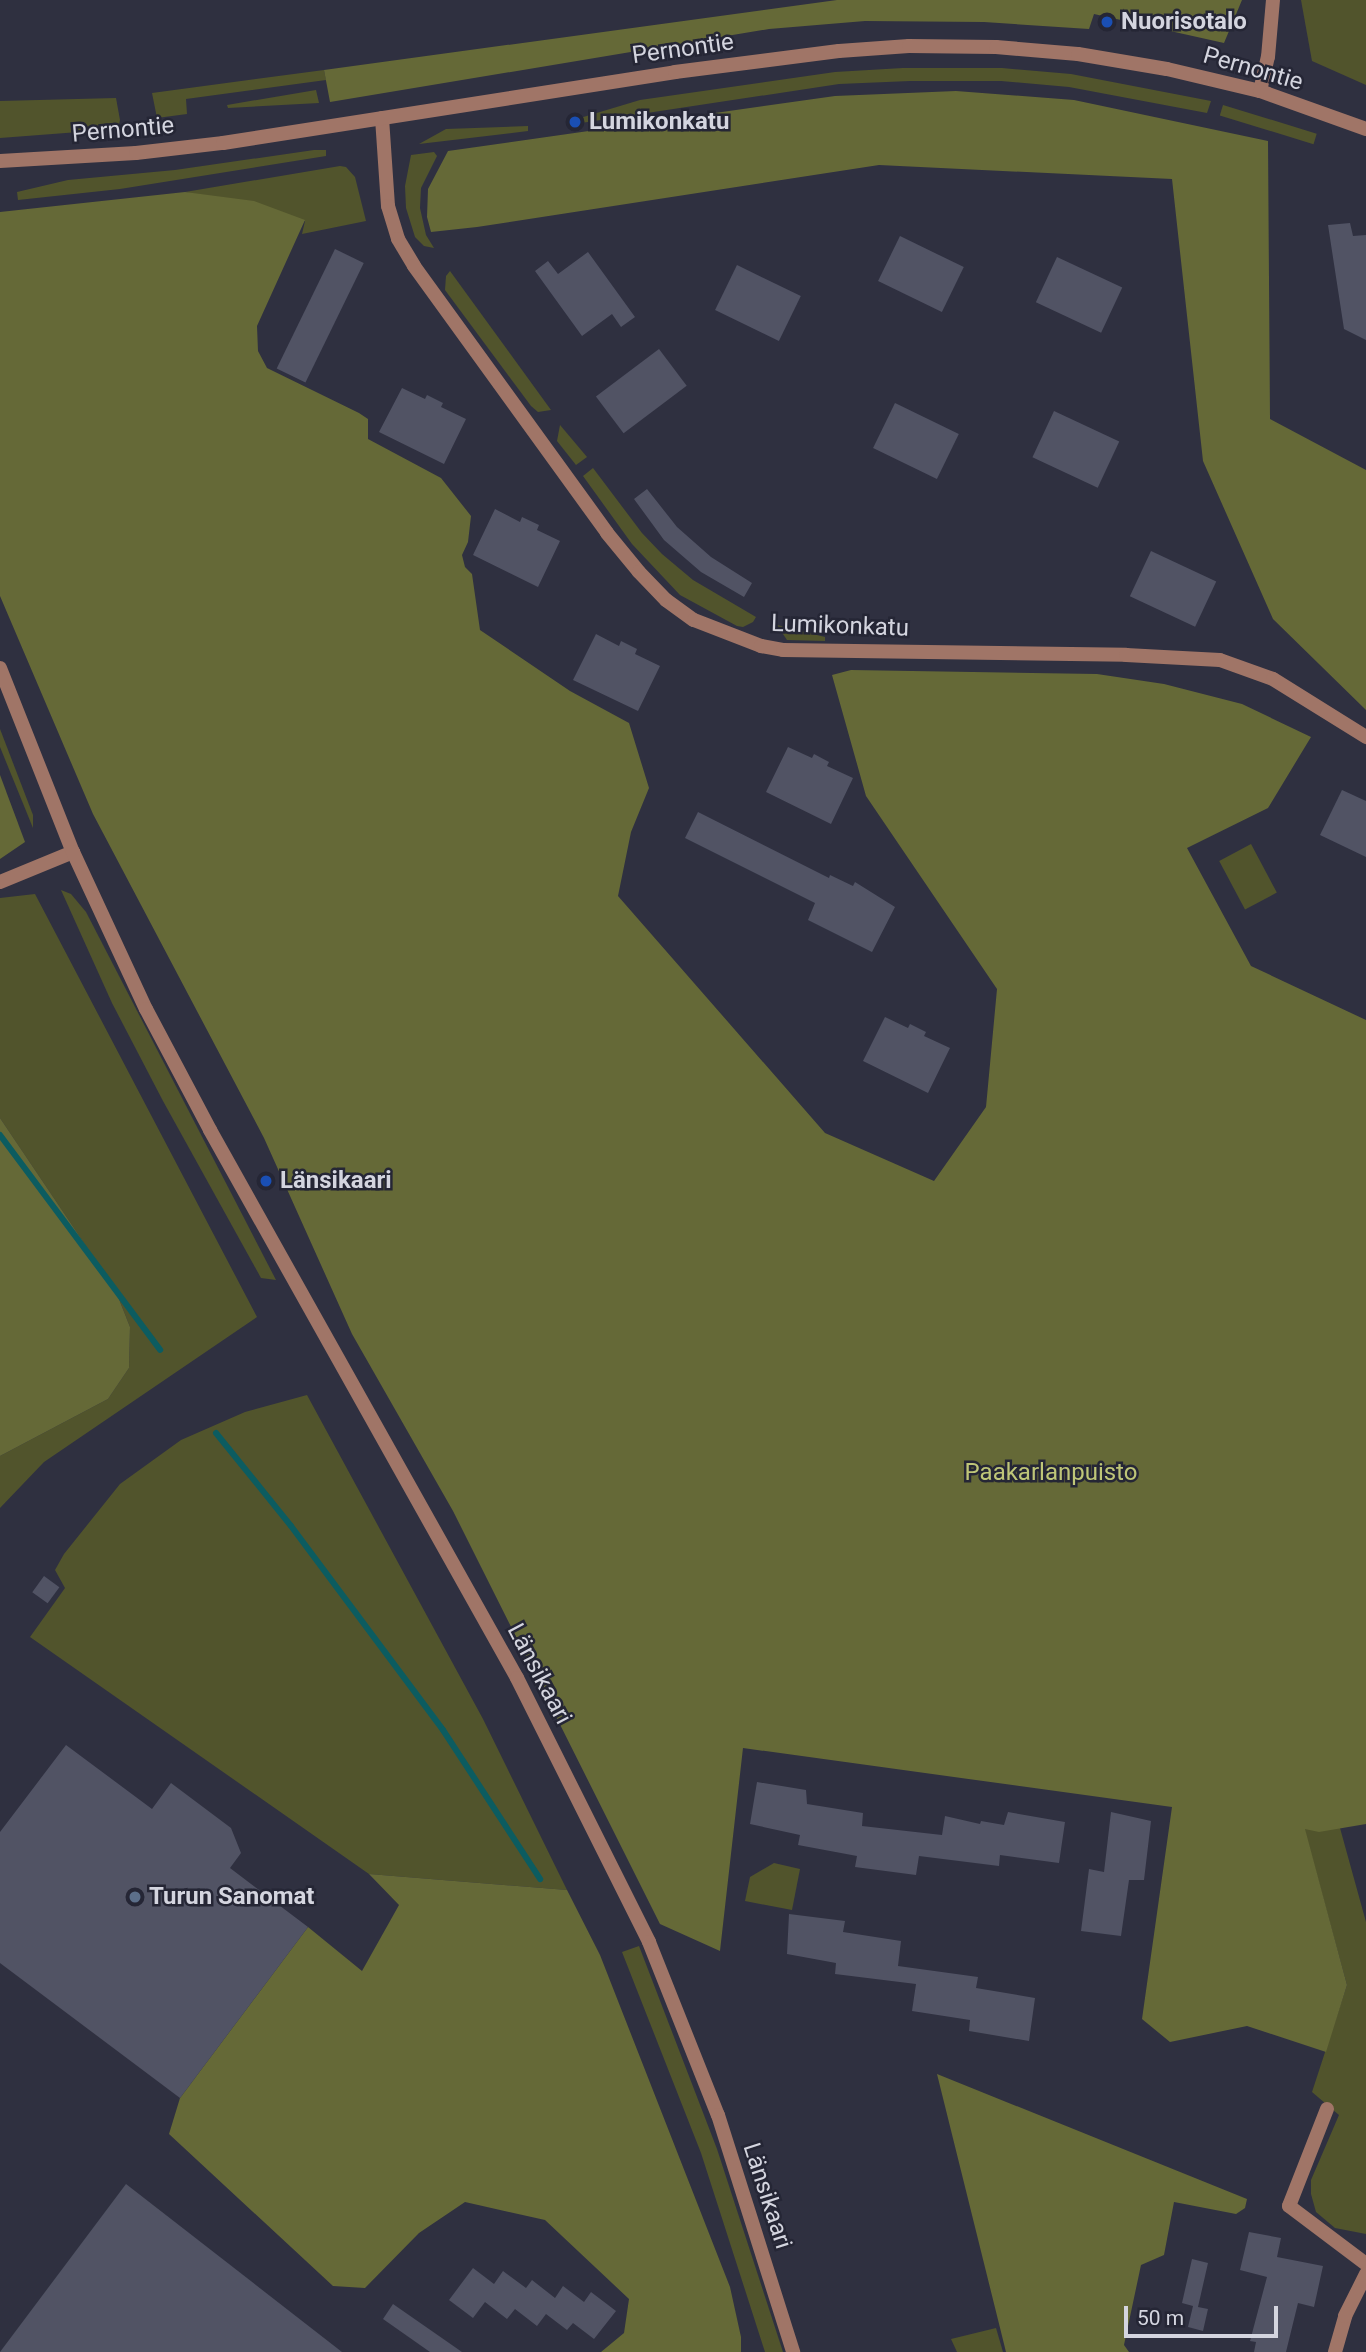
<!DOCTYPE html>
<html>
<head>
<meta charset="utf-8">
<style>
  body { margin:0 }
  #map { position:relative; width:1366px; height:2352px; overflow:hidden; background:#2f3040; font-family:Roboto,sans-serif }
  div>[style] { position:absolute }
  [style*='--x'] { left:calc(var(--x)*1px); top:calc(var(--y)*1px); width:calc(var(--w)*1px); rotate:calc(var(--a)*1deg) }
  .green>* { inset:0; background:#51542c; transform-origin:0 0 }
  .forest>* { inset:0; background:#656937 }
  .stream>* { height:6px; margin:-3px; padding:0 3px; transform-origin:3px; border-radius:3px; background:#0c5c60 }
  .building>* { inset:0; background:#515364; transform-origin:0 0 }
  .minor>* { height:14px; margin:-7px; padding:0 7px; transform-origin:7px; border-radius:7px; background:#a07567 }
  .tertiary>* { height:14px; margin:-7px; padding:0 7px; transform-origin:7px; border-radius:7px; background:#a07567 }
  .dots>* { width:19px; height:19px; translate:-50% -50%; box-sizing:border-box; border:4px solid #252635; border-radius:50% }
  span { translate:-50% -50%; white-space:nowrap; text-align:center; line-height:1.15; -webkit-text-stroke:5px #252635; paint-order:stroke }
  .poi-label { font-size:24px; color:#d4d5df; font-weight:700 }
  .left { translate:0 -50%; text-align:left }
  .street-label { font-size:24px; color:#d4d5df }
  .park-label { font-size:24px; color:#bfc678 }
  .scale { position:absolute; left:1124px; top:2306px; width:154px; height:32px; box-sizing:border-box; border:4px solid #d4d5df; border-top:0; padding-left:9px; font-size:21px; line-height:24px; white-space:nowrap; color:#d4d5df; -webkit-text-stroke:5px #252635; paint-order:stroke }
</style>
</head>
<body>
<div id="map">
  <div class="green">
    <div style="clip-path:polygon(1301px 0,1366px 0,1366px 85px,1312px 61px)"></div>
    <div style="clip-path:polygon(903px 68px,1002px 68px,1071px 74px,1211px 101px,1207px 113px,1069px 87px,1001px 81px,910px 81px,839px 84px,581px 123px,580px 118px,640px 100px,835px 72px)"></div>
    <div style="clip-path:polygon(324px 70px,326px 80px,186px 99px,187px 114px,157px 118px,152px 93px)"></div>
    <div style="clip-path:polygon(316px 90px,319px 103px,228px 108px,227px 105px)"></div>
    <div style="clip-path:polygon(116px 98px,120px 120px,118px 129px,0 138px,0 101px)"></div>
    <div style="left:1223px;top:105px;width:98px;height:11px;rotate:17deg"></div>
    <div style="clip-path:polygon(528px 126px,528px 131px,419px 144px,446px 129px)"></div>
    <div style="clip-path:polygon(314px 150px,326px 150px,326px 156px,120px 189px,18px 200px,17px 192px,68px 180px,175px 170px)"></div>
    <div style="clip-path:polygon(434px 152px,437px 156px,421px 188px,420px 208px,426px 235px,434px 248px,424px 246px,415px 237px,406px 208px,405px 186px,411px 155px)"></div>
    <div style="clip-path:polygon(340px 166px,346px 167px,355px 177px,366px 221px,302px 234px,305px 221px,185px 192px)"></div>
    <div style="clip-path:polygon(450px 271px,551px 410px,538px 412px,531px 406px,445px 290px,446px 276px)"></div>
    <div style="clip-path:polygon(560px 425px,587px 457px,576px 465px,557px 441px)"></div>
    <div style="clip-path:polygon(593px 468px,642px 533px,662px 554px,693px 580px,756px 617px,753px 622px,743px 627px,737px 626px,680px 595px,632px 544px,583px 476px)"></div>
    <div style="clip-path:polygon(777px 625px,825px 637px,825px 641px,787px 640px)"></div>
    <div style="clip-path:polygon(0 729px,33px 815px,33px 828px,0 747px)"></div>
    <div style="left:1251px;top:844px;width:55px;height:36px;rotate:62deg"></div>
    <div style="clip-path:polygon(61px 890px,71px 894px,86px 912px,276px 1280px,261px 1278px,163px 1101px,112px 1003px)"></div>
    <div style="clip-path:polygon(35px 894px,257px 1317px,44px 1462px,0 1508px,0 1456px,108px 1399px,129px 1368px,130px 1327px,115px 1289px,0 1118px,0 898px)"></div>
    <div style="clip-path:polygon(307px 1395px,483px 1719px,567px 1890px,369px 1874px,30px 1637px,65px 1588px,55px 1570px,64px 1554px,120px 1484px,181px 1440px,245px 1412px)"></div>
    <div style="clip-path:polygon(1304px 1828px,1340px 1828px,1366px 1922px,1366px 2234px,1335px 2228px,1316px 2212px,1311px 2194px,1311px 2180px,1339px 2115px,1312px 2092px,1347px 1985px)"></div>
    <div style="clip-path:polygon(774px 1863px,800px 1869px,792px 1910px,745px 1901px,750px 1877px)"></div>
    <div style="clip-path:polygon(639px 1946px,717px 2149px,783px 2352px,765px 2352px,701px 2153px,622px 1952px)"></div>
    <div style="clip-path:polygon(996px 2328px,1003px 2352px,957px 2352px,951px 2339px)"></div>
  </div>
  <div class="forest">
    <div style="clip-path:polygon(837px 0,1242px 0,1224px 43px,1094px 14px,1089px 29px,984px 22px,865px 21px,769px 29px,330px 102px,324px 70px)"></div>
    <div style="clip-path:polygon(956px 91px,1074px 100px,1268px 141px,1270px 419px,1366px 470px,1366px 710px,1273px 619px,1203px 461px,1172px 179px,879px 165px,477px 227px,431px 232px,427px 217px,428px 189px,448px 151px,835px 96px)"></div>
    <div style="clip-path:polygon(185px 192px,254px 201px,305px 220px,257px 326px,258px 351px,267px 368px,359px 413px,368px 419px,368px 439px,441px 478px,471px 516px,468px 542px,462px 555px,465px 567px,472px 574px,480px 630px,570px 691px,629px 723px,649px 788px,631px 832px,618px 896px,825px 1133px,934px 1181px,986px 1107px,997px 989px,866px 796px,832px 675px,851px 670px,1097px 674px,1164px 684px,1242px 704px,1311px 737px,1268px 808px,1187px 848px,1251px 966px,1366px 1020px,1366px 1824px,1319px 1832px,1305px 1829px,1347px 1985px,1326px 2052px,1247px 2026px,1170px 2042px,1142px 2019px,1172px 1807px,743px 1748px,720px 1951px,660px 1924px,453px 1511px,352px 1334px,264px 1138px,93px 814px,0 596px,0 212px)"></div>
    <div style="clip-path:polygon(0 775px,25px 842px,0 859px)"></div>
    <div style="clip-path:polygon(0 1118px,115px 1289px,130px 1327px,129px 1368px,108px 1399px,0 1456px)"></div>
    <div style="clip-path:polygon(369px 1874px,567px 1890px,600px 1955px,730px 2287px,741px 2337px,741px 2352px,601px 2352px,624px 2333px,629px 2299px,545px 2220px,465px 2202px,419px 2233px,365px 2288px,333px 2286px,169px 2134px,180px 2098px,308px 1927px,362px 1971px,399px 1905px)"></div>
    <div style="clip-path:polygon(937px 2074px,1247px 2199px,1245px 2208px,1236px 2214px,1174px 2202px,1164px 2255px,1141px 2265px,1124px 2345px,1129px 2352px,1006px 2352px)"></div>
  </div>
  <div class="stream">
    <div style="--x:0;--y:1135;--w:268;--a:53.3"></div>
    <div style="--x:216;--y:1433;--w:119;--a:51.1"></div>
    <div style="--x:291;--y:1526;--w:254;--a:53.3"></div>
    <div style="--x:443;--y:1730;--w:178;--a:56.9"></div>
  </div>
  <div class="building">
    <div style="clip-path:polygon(1350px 223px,1353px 236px,1366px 235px,1366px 340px,1344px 329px,1328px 225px)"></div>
    <div style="left:900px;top:236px;width:71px;height:50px;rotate:26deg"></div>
    <div style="left:335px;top:249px;width:32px;height:133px;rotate:26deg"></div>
    <div style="clip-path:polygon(588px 252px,635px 317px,621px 327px,612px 314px,582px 336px,535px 271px,548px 261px,558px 274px)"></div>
    <div style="left:1057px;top:257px;width:72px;height:50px;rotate:25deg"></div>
    <div style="left:737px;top:265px;width:71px;height:50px;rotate:26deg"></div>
    <div style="left:659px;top:349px;width:46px;height:79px;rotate:53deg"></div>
    <div style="clip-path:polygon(402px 388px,425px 399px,427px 395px,443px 403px,441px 407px,466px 419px,444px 464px,379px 432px)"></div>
    <div style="left:895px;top:403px;width:71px;height:50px;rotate:26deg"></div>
    <div style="left:1054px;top:411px;width:72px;height:51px;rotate:25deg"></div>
    <div style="clip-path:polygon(647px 489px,677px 527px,711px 557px,752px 583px,744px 597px,701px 572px,664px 540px,634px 499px)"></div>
    <div style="clip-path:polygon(495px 509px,520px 522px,522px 517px,539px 525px,537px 530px,560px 541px,538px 587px,473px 555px)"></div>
    <div style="left:1151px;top:551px;width:72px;height:50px;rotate:25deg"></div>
    <div style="clip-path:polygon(596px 634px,619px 646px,621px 641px,637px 649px,635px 654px,660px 666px,638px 711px,573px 680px)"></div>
    <div style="clip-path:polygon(788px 747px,812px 758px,814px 754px,829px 762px,827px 766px,853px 778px,831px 824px,766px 792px)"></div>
    <div style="clip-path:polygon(1342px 790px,1366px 801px,1366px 857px,1320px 835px)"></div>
    <div style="clip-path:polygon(698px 812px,829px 878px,830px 875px,853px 886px,855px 882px,895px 907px,872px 952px,808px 920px,815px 903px,685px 838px)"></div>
    <div style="clip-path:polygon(885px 1017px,908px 1028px,910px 1024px,926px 1032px,924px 1036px,950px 1048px,928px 1093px,863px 1061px)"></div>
    <div style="left:44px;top:1576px;width:19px;height:20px;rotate:36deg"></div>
    <div style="clip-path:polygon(66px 1745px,152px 1809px,171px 1783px,231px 1828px,241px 1853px,230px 1868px,308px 1927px,180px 2098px,0 1963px,0 1832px)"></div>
    <div style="clip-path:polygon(757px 1782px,806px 1790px,807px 1804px,863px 1813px,862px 1826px,942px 1835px,945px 1816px,980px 1824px,981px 1821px,1004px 1825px,1008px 1812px,1065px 1822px,1059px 1863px,1000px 1855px,999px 1866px,919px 1856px,916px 1875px,855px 1867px,857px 1856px,798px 1845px,800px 1835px,750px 1824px)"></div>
    <div style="clip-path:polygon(1111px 1812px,1151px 1821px,1144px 1880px,1129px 1880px,1121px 1936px,1081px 1931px,1089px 1869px,1104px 1872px)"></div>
    <div style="clip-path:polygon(789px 1914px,845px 1921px,843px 1932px,901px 1941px,898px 1966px,978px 1977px,976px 1988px,1035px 1998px,1029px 2041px,969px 2031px,970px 2020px,912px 2011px,916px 1984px,835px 1974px,836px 1963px,787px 1954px)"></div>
    <div style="clip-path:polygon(126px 2184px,342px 2352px,0 2352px)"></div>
    <div style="clip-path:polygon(1249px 2232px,1281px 2238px,1277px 2257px,1323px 2266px,1314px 2307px,1298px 2303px,1286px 2352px,1254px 2352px,1256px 2342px,1250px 2341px,1267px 2277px,1240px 2270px)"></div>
    <div style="clip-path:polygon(1192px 2259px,1208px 2263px,1198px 2307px,1208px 2309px,1203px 2331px,1188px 2327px,1193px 2306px,1182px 2303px)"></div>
    <div style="clip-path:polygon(473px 2268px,494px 2284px,503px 2271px,526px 2288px,532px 2280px,555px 2298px,563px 2286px,584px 2302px,591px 2292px,616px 2311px,594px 2339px,573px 2323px,567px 2330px,546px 2314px,537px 2326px,515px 2309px,507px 2319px,485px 2302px,473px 2318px,449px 2300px)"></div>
    <div style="clip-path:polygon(393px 2304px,462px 2352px,430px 2352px,383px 2319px)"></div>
  </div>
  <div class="minor">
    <div style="--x:382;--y:118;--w:88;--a:86.1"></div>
    <div style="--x:388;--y:206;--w:34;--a:73"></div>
    <div style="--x:398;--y:239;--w:31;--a:59"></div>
    <div style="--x:414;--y:266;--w:329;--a:54.1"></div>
    <div style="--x:607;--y:533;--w:50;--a:50.6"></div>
    <div style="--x:639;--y:572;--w:39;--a:46"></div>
    <div style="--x:666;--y:600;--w:34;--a:36"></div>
    <div style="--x:694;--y:620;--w:72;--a:21.2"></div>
    <div style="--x:761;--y:646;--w:22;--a:10"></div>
    <div style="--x:783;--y:650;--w:343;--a:0.8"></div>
    <div style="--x:1126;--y:655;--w:94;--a:3"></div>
    <div style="--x:1220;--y:660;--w:56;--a:19.7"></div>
    <div style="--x:1273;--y:679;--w:110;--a:31.9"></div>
    <div style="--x:0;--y:882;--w:79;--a:-22.3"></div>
    <div style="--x:1327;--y:2109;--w:104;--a:111.4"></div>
    <div style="--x:1289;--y:2206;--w:96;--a:37"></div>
    <div style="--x:1335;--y:2352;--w:37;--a:-74"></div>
    <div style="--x:1345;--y:2316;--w:47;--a:-63.4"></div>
  </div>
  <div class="tertiary">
    <div style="--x:1260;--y:91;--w:35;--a:-77"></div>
    <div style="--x:1268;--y:57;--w:57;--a:-85"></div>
    <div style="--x:0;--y:161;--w:136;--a:-3.4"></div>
    <div style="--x:136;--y:153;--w:88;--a:-6.6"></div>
    <div style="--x:223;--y:143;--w:458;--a:-8.9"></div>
    <div style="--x:675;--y:72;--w:165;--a:-7.3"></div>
    <div style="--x:839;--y:51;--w:70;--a:-4.1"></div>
    <div style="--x:909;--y:46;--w:87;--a:0.7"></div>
    <div style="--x:996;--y:47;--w:82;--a:4.9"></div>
    <div style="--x:1078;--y:54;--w:90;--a:9.6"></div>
    <div style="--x:1167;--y:69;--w:96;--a:13.3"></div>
    <div style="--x:1260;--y:91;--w:113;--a:19.7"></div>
    <div style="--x:0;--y:668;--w:198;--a:68.4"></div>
    <div style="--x:73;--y:852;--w:173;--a:65.1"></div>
    <div style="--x:146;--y:1009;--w:137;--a:62.1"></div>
    <div style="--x:210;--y:1130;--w:628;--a:60.74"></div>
    <div style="--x:517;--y:1678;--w:295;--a:63.4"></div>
    <div style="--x:649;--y:1942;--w:186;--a:68.3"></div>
    <div style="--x:718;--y:2115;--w:249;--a:72.4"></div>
  </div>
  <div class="dots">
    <div style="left:1107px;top:22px;background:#1a4fb4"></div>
    <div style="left:575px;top:122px;background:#1a4fb4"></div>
    <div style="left:266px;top:1181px;background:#1a4fb4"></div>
    <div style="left:135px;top:1897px;background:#5c6f8a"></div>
  </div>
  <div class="poi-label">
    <span class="left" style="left:1121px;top:22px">Nuorisotalo</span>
    <span class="left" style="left:589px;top:122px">Lumikonkatu</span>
    <span class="left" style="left:280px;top:1181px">Länsikaari</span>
    <span class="left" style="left:149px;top:1897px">Turun Sanomat</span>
  </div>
  <div class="street-label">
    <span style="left:683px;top:49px;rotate:-8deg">Pernontie</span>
    <span style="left:1253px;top:69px;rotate:16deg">Pernontie</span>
    <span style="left:123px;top:130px;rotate:-5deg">Pernontie</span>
    <span style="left:840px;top:626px;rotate:2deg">Lumikonkatu</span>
    <span style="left:539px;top:1674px;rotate:62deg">Länsikaari</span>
    <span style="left:767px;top:2196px;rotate:72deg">Länsikaari</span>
  </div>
  <div class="park-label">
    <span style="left:1051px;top:1473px">Paakarlanpuisto</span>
  </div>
  <div class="scale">50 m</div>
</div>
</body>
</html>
